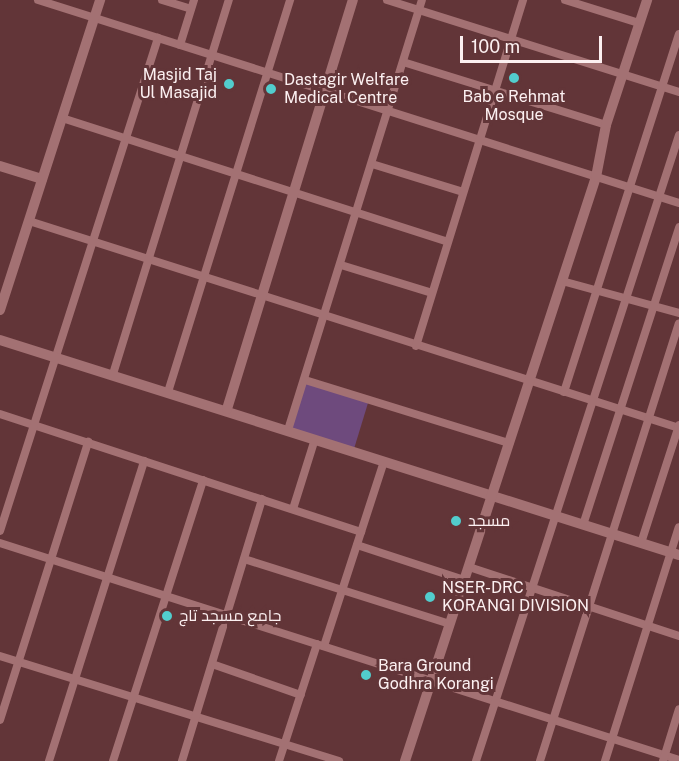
<!DOCTYPE html>
<html>
<head>
<meta charset="utf-8">
<style>
  body { margin:0 }
  #map { position:relative; width:679px; height:761px; overflow:hidden; background:#623538; font-family:"Public Sans",Cairo,sans-serif }
  div>[style] { position:absolute }
  [style*='--x'] { left:calc(var(--x)*1px); top:calc(var(--y)*1px); width:calc(var(--w)*1px); rotate:calc(var(--a)*1deg) }
  .green>* { inset:0; background:#6e4a7d; transform-origin:0 0 }
  .street>* { height:8px; margin:-4px; padding:0 4px; transform-origin:4px; border-radius:4px; background:#a37173 }
  .secondary>* { height:10px; margin:-5px; padding:0 5px; transform-origin:5px; border-radius:5px; background:#a37173 }
  .dots>* { width:16px; height:16px; translate:-50% -50%; box-sizing:border-box; border:3px solid #623538; border-radius:50% }
  span { translate:-50% -50%; white-space:nowrap; text-align:center; line-height:1.15; -webkit-text-stroke:6px #623538; paint-order:stroke }
  .poi-label { font-size:16px; color:#fcf0f1 }
  .right { translate:-100% -50%; text-align:right }
  .left { translate:0 -50%; text-align:left }
  .scale { position:absolute; left:460px; top:36px; width:142px; height:27px; box-sizing:border-box; border:3px solid #fcf0f1; border-top:0; padding-left:8px; font-size:18px; line-height:21px; white-space:nowrap; color:#fcf0f1; -webkit-text-stroke:4px #623538; paint-order:stroke }
</style>
</head>
<body>
<div id="map">
  <div class="green">
    <div style="left:305px;top:380px;width:67px;height:53px;rotate:17deg"></div>
  </div>
  <div class="street">
    <div style="--x:38;--y:0;--w:672;--a:17.57"></div>
    <div style="--x:162;--y:0;--w:30;--a:17"></div>
    <div style="--x:387;--y:0;--w:306;--a:17.5"></div>
    <div style="--x:565;--y:0;--w:77;--a:17.3"></div>
    <div style="--x:180;--y:45;--w:47;--a:-72.7"></div>
    <div style="--x:403;--y:62;--w:213;--a:17.2"></div>
    <div style="--x:62;--y:118;--w:405;--a:17.8"></div>
    <div style="--x:372;--y:164;--w:95;--a:17.1"></div>
    <div style="--x:29;--y:221;--w:682;--a:17.66"></div>
    <div style="--x:341;--y:265;--w:95;--a:17.1"></div>
    <div style="--x:562;--y:281;--w:121;--a:15.3"></div>
    <div style="--x:416;--y:346;--w:362;--a:-72.8"></div>
    <div style="--x:113;--y:374;--w:392;--a:-72.8"></div>
    <div style="--x:305;--y:380;--w:214;--a:17.2"></div>
    <div style="--x:168;--y:392;--w:411;--a:-72.7"></div>
    <div style="--x:564;--y:392;--w:376;--a:-72.2"></div>
    <div style="--x:0;--y:414;--w:380;--a:18.1"></div>
    <div style="--x:288;--y:430;--w:450;--a:-72.7"></div>
    <div style="--x:293;--y:509;--w:73;--a:-72.6"></div>
    <div style="--x:583;--y:525;--w:313;--a:-72.1"></div>
    <div style="--x:0;--y:531;--w:518;--a:-72.23"></div>
    <div style="--x:0;--y:543;--w:713;--a:17.72"></div>
    <div style="--x:641;--y:543;--w:124;--a:-72.1"></div>
    <div style="--x:357;--y:545;--w:113;--a:18.1"></div>
    <div style="--x:244;--y:559;--w:216;--a:17.5"></div>
    <div style="--x:469;--y:567;--w:221;--a:18.2"></div>
    <div style="--x:324;--y:646;--w:194;--a:-72"></div>
    <div style="--x:0;--y:656;--w:355;--a:17.2"></div>
    <div style="--x:212;--y:664;--w:94;--a:19.2"></div>
    <div style="--x:0;--y:720;--w:292;--a:-72.4"></div>
    <div style="--x:49;--y:761;--w:315;--a:-72.4"></div>
    <div style="--x:113;--y:761;--w:295;--a:-72.2"></div>
    <div style="--x:182;--y:761;--w:274;--a:-73"></div>
    <div style="--x:279;--y:761;--w:123;--a:-72"></div>
    <div style="--x:476;--y:761;--w:658;--a:-72.03"></div>
    <div style="--x:540;--y:761;--w:459;--a:-72.4"></div>
    <div style="--x:605;--y:761;--w:245;--a:-72.5"></div>
    <div style="--x:663;--y:761;--w:54;--a:-72.9"></div>
  </div>
  <div class="secondary">
    <div style="--x:0;--y:166;--w:44;--a:17.2"></div>
    <div style="--x:0;--y:310;--w:326;--a:-72.1"></div>
    <div style="--x:0;--y:340;--w:712;--a:17.57"></div>
    <div style="--x:227;--y:409;--w:428;--a:-72.9"></div>
    <div style="--x:405;--y:761;--w:614;--a:-71.89"></div>
    <div style="--x:596;--y:177;--w:53;--a:-79.1"></div>
    <div style="--x:606;--y:125;--w:132;--a:-71.8"></div>
  </div>
  <div class="dots">
    <div style="left:514px;top:78px;background:#52cdcd"></div>
    <div style="left:229px;top:84px;background:#52cdcd"></div>
    <div style="left:271px;top:89px;background:#52cdcd"></div>
    <div style="left:456px;top:521px;background:#52cdcd"></div>
    <div style="left:430px;top:597px;background:#52cdcd"></div>
    <div style="left:167px;top:616px;background:#52cdcd"></div>
    <div style="left:366px;top:675px;background:#52cdcd"></div>
  </div>
  <div class="poi-label">
    <span class="right" style="left:217px;top:84px">Masjid Taj<br>Ul Masajid</span>
    <span class="left" style="left:284px;top:89px">Dastagir Welfare<br>Medical Centre</span>
    <span style="left:514px;top:106px">Bab e Rehmat<br>Mosque</span>
    <span class="left" style="left:468px;top:521px">مسجد</span>
    <span class="left" style="left:442px;top:597px">NSER-DRC<br>KORANGI DIVISION</span>
    <span class="left" style="left:179px;top:616px">جامع مسجد تاج</span>
    <span class="left" style="left:378px;top:675px">Bara Ground<br>Godhra Korangi</span>
  </div>
  <div class="scale">100 m</div>
</div>
</body>
</html>
